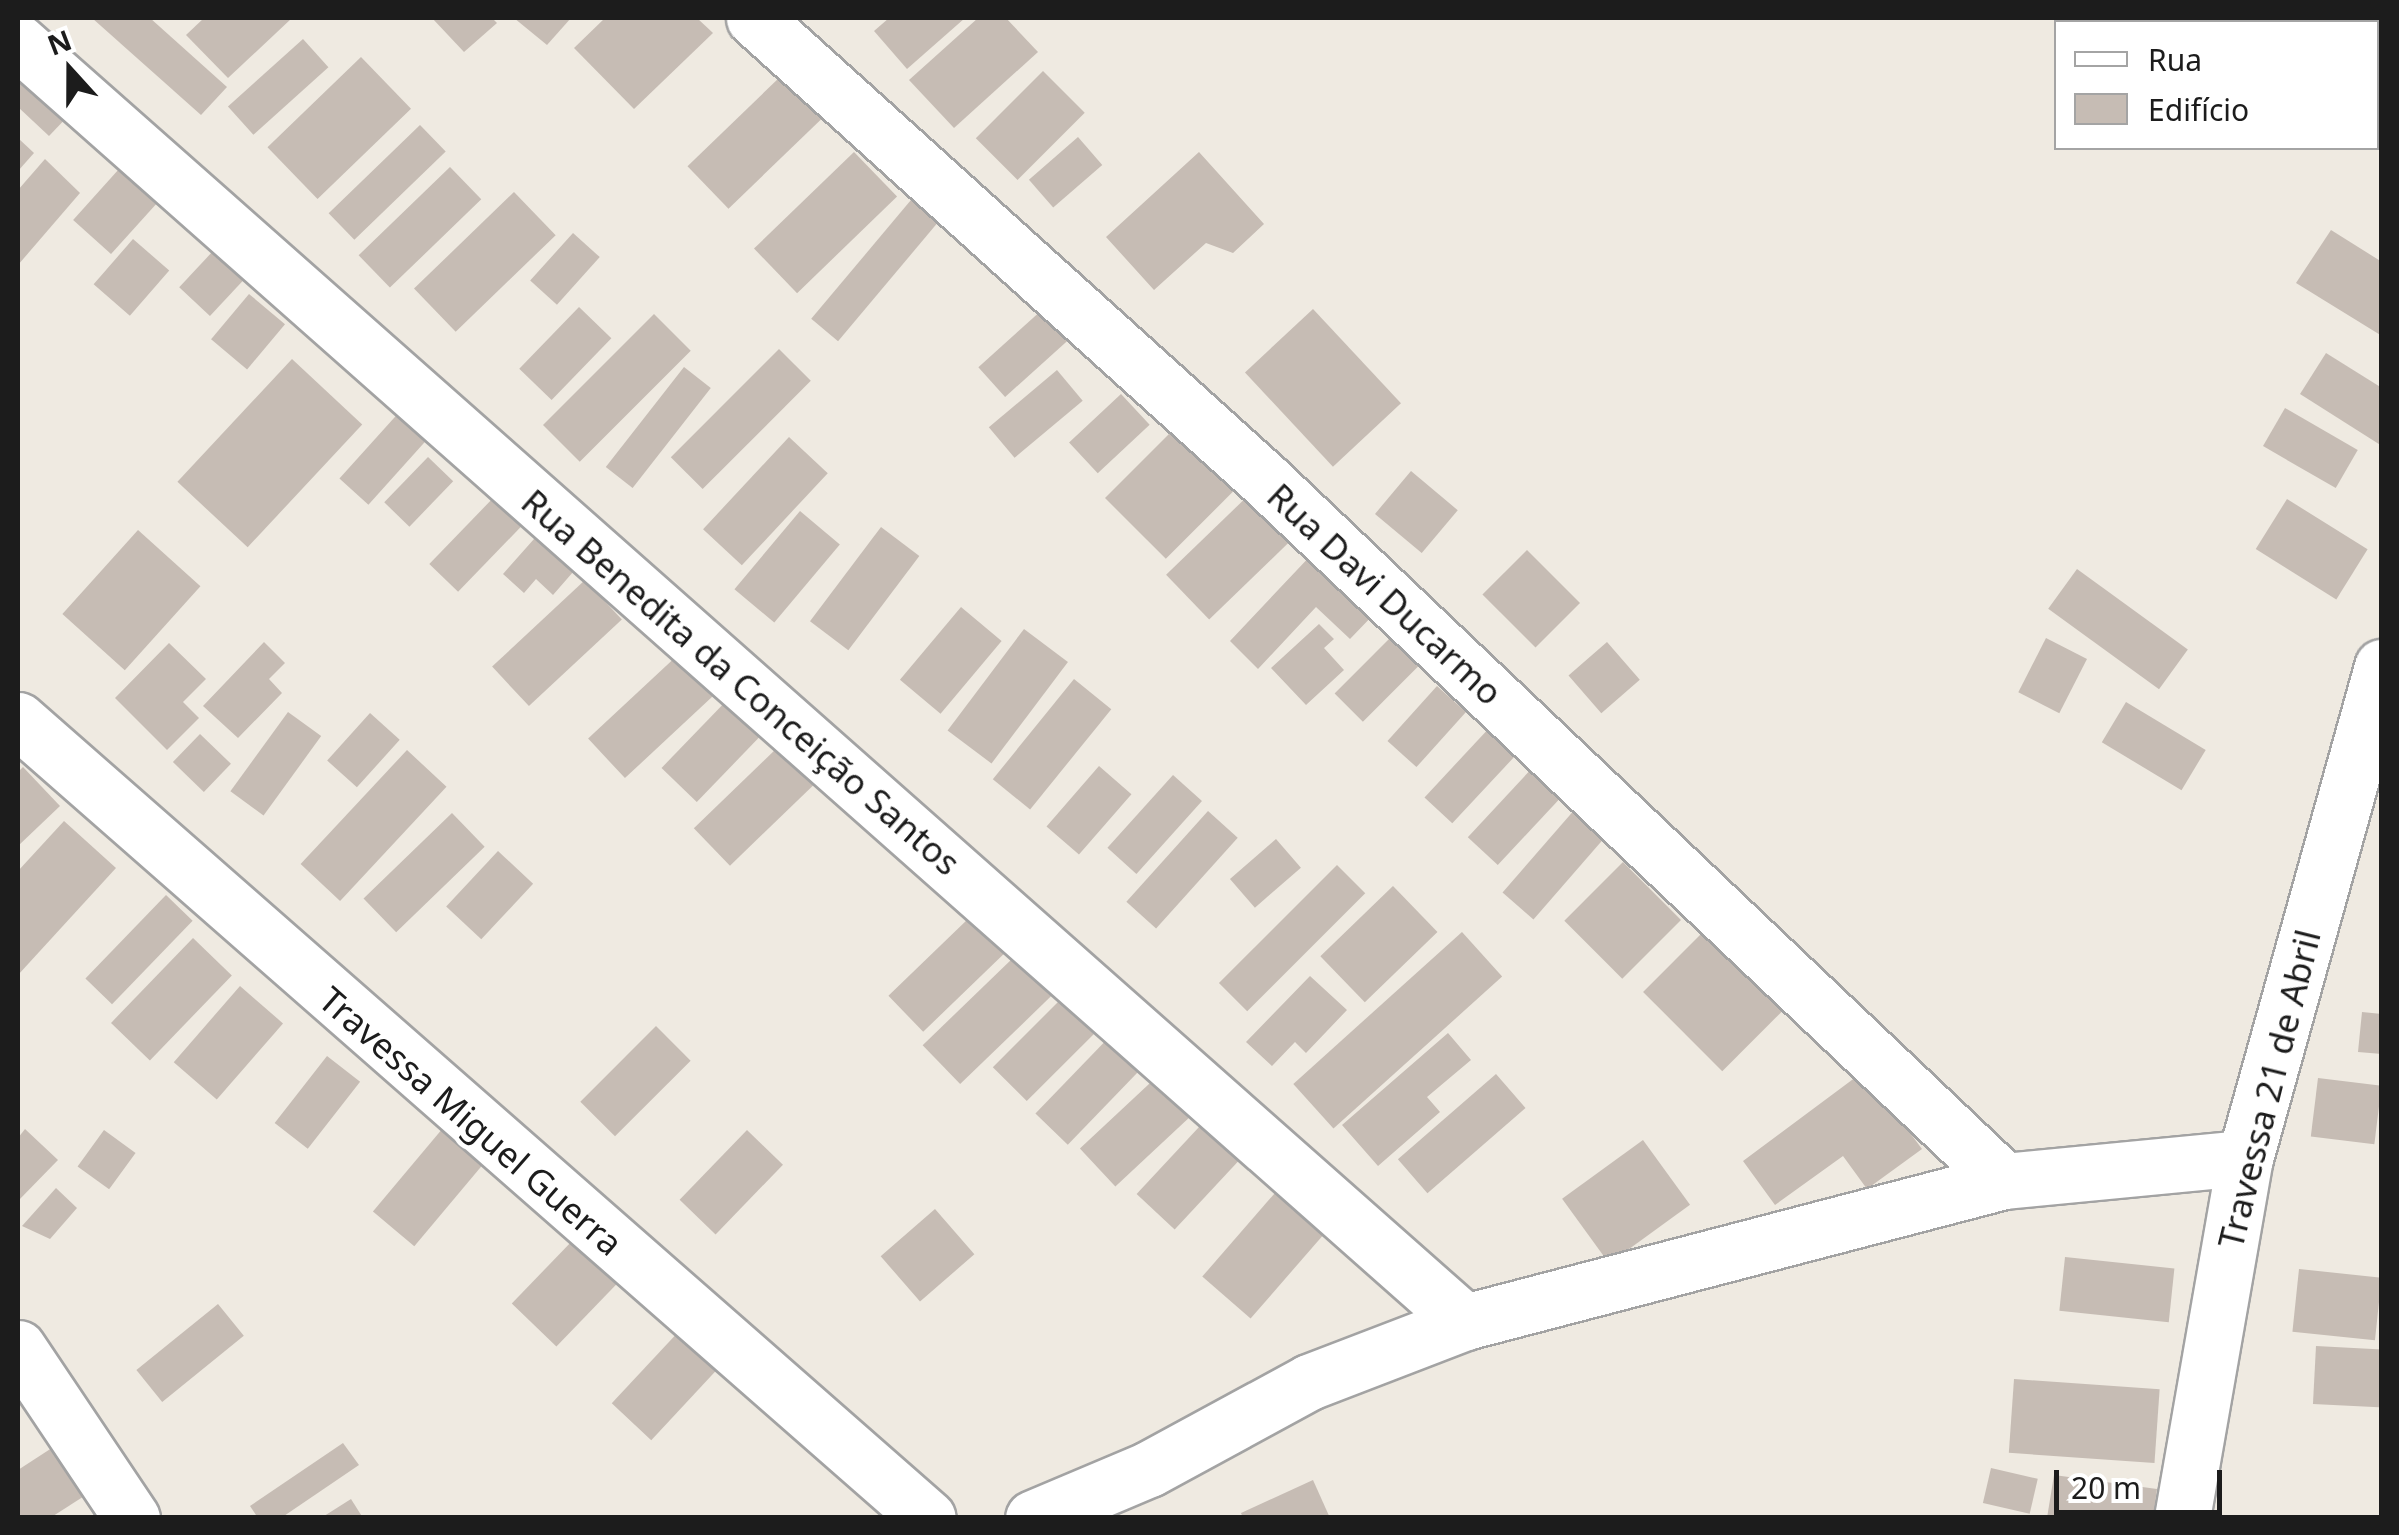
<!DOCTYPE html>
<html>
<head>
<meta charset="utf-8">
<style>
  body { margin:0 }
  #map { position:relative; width:2399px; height:1535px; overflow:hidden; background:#efeae1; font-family:"Noto Sans",sans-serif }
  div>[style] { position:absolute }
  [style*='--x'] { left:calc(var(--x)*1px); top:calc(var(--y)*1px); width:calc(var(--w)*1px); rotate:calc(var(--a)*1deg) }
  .building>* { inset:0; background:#c6bcb4; transform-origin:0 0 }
  .roads { filter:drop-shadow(2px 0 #a3a3a3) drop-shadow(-2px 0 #a3a3a3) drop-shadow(0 2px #a3a3a3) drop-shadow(0 -2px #a3a3a3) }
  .minor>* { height:55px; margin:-27.5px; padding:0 27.5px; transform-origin:27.5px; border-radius:27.5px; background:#fff }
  span { translate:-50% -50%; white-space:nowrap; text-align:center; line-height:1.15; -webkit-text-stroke:9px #fff; paint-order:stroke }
  .street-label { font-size:35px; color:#1c1c1c }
  .frame { position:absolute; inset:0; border:20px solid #1c1c1c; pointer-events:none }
  .legend { position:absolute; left:2054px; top:20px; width:325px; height:130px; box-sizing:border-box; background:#fff; border:2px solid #a4a4a4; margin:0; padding:12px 18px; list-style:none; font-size:30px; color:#1c1c1c }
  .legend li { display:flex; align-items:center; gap:20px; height:50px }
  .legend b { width:50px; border:2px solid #a4a4a4 }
  .north { position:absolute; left:20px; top:20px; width:100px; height:100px; -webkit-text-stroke:8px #fff; paint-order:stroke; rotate:339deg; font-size:28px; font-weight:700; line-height:40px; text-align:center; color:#1c1c1c }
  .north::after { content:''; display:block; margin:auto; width:35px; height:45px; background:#1c1c1c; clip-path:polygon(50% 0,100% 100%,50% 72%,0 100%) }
  .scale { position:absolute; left:2054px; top:1470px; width:168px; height:45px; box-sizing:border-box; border:5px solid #1c1c1c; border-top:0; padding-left:12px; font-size:30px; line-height:35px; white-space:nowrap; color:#1c1c1c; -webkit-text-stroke:8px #fff; paint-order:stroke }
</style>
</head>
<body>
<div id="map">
  <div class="building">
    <div style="clip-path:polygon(92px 18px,150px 18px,227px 87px,201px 115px)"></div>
    <div style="clip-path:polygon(204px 18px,292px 18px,228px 78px,186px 35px)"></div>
    <div style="clip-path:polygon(432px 18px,492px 18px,497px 23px,464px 52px)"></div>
    <div style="clip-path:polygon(514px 18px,571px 18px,547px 45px)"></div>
    <div style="clip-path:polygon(605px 18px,697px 18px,713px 33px,634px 109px,574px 48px)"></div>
    <div style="clip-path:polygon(889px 18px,965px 18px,907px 69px,874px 31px)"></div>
    <div style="clip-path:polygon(978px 18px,1006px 18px,1038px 52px,954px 128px,909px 80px)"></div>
    <div style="left:303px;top:39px;width:38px;height:101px;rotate:48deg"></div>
    <div style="left:361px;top:57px;width:72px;height:130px;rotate:46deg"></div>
    <div style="left:1043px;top:71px;width:59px;height:95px;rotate:45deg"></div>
    <div style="clip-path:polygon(18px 76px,71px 113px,49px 136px,18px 107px)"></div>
    <div style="left:781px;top:76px;width:59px;height:130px;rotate:46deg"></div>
    <div style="left:420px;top:125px;width:37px;height:127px;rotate:46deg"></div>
    <div style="left:1078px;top:137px;width:37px;height:65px;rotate:49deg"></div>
    <div style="clip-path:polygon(18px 138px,34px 153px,18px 171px)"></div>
    <div style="left:854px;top:152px;width:62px;height:139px;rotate:46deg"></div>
    <div style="clip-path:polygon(1199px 152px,1264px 224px,1233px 253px,1206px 243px,1154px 290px,1106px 237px)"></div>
    <div style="clip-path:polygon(45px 159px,80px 193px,18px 265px,18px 190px)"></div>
    <div style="left:128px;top:159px;width:51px;height:82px;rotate:42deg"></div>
    <div style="left:450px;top:167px;width:45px;height:127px;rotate:46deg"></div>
    <div style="left:514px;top:192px;width:60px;height:139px;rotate:46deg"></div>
    <div style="left:916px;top:194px;width:35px;height:163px;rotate:40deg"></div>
    <div style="clip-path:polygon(2331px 230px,2382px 262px,2382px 336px,2296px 283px)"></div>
    <div style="left:573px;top:233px;width:36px;height:64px;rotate:42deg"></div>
    <div style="left:133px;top:239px;width:48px;height:60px;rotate:41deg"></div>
    <div style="left:214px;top:250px;width:42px;height:51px;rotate:43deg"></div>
    <div style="left:249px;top:294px;width:47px;height:59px;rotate:40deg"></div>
    <div style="left:579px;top:307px;width:45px;height:86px;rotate:44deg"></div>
    <div style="left:1043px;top:309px;width:40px;height:87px;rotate:48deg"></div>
    <div style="left:1313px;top:309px;width:129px;height:93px;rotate:47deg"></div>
    <div style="left:654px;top:314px;width:52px;height:157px;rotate:45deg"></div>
    <div style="left:779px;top:349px;width:45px;height:153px;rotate:45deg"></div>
    <div style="clip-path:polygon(2326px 353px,2382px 388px,2382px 446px,2300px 394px)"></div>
    <div style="left:292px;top:359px;width:96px;height:168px;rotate:43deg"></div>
    <div style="left:684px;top:367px;width:34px;height:127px;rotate:38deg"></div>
    <div style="left:1057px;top:370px;width:40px;height:89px;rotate:50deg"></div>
    <div style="left:1121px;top:394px;width:42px;height:71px;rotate:47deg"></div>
    <div style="left:403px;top:408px;width:39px;height:95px;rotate:42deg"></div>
    <div style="left:2285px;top:408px;width:84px;height:44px;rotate:30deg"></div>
    <div style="left:1175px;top:428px;width:86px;height:99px;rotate:45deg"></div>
    <div style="left:789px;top:437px;width:53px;height:126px;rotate:43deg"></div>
    <div style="left:428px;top:457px;width:35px;height:63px;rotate:44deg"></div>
    <div style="left:1411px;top:471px;width:61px;height:56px;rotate:40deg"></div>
    <div style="left:1256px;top:488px;width:62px;height:125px;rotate:46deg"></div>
    <div style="left:496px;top:495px;width:40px;height:96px;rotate:44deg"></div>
    <div style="left:2287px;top:499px;width:95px;height:59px;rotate:32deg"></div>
    <div style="left:800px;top:511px;width:52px;height:102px;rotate:40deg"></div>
    <div style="left:881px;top:527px;width:48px;height:118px;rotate:37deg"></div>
    <div style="left:138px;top:530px;width:84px;height:113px;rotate:42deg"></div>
    <div style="clip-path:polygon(542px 530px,580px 564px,553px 595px,536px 579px,524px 593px,503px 574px)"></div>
    <div style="left:1527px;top:550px;width:75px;height:63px;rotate:45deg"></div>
    <div style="clip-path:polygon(1314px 552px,1376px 612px,1350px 639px,1316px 607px,1258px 669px,1230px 641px)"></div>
    <div style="left:2077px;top:569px;width:137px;height:49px;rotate:36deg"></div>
    <div style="left:585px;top:580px;width:54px;height:127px;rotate:47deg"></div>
    <div style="left:961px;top:607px;width:53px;height:95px;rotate:40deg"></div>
    <div style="clip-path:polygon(1319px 624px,1334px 639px,1324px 648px,1344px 670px,1306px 705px,1271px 668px)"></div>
    <div style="left:1024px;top:629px;width:55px;height:127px;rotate:37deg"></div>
    <div style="left:1394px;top:634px;width:40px;height:84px;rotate:45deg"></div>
    <div style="left:2046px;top:638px;width:46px;height:61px;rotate:27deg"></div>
    <div style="clip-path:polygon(264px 642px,285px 663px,269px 679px,282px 693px,238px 738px,203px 706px)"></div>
    <div style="left:1607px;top:642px;width:50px;height:51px;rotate:49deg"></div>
    <div style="clip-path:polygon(169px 643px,206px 679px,183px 702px,199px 718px,167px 750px,115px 698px)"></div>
    <div style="left:681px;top:652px;width:54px;height:127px;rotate:47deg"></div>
    <div style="left:1074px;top:679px;width:48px;height:129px;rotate:39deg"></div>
    <div style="left:1437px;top:686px;width:39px;height:74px;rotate:42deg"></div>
    <div style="left:731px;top:696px;width:49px;height:100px;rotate:44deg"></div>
    <div style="left:2126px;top:702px;width:93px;height:47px;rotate:31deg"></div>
    <div style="left:288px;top:712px;width:41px;height:98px;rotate:36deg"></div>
    <div style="left:370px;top:713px;width:40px;height:64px;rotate:42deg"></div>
    <div style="left:1492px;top:725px;width:38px;height:99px;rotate:43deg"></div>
    <div style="left:200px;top:734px;width:43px;height:39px;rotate:44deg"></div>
    <div style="left:778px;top:747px;width:52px;height:117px;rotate:46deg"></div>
    <div style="left:407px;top:750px;width:54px;height:156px;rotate:43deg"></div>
    <div style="left:1536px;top:764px;width:41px;height:100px;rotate:43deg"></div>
    <div style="left:1099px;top:766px;width:43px;height:80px;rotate:41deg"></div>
    <div style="clip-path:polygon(23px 767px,60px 806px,18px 846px,18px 772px)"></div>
    <div style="left:1173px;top:775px;width:39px;height:98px;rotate:42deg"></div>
    <div style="left:1576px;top:808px;width:41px;height:112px;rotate:41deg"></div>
    <div style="left:1208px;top:811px;width:40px;height:122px;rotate:42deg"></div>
    <div style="left:452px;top:813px;width:47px;height:123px;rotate:46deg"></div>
    <div style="clip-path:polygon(64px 821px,116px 868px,18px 975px,18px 871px)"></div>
    <div style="left:1276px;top:839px;width:38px;height:61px;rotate:49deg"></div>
    <div style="left:498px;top:851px;width:48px;height:76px;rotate:43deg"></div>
    <div style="left:1623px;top:862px;width:82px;height:83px;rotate:45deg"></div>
    <div style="left:1337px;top:865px;width:40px;height:167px;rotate:45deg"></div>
    <div style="left:1393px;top:886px;width:64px;height:101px;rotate:46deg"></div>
    <div style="left:166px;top:895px;width:37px;height:116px;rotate:44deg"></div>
    <div style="left:969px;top:918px;width:50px;height:112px;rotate:46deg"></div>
    <div style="left:1706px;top:929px;width:112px;height:89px;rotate:45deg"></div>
    <div style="left:1462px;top:932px;width:60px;height:227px;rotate:48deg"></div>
    <div style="left:193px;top:938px;width:54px;height:118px;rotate:44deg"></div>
    <div style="left:1014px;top:957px;width:54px;height:127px;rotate:46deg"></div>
    <div style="clip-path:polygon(1310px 976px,1347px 1010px,1306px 1053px,1295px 1042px,1272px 1066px,1246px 1042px)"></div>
    <div style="left:240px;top:986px;width:57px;height:101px;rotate:41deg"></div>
    <div style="left:1060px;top:1000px;width:48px;height:95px;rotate:45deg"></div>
    <div style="clip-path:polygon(2362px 1012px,2382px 1014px,2382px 1054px,2358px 1052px)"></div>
    <div style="left:656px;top:1026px;width:49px;height:107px;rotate:45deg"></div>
    <div style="left:1116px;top:1030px;width:45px;height:116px;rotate:44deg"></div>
    <div style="clip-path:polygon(1448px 1033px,1471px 1060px,1427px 1097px,1440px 1112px,1378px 1166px,1342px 1125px)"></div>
    <div style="left:327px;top:1056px;width:42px;height:85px;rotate:38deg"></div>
    <div style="left:1164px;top:1070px;width:52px;height:115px;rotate:47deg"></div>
    <div style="clip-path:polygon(1864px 1071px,1922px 1149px,1867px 1189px,1843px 1156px,1775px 1205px,1743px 1161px)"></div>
    <div style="left:1496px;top:1074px;width:45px;height:130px;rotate:49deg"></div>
    <div style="left:2318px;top:1078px;width:64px;height:59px;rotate:7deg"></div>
    <div style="left:1213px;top:1112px;width:52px;height:112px;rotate:43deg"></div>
    <div style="left:443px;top:1128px;width:54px;height:109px;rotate:40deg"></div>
    <div style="clip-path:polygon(25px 1129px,58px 1160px,18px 1201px,18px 1138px)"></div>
    <div style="left:104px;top:1130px;width:39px;height:45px;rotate:36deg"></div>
    <div style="left:747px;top:1130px;width:50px;height:97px;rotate:44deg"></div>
    <div style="left:1643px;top:1140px;width:80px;height:100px;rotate:54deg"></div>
    <div style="left:1281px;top:1186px;width:64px;height:120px;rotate:41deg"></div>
    <div style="clip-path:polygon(56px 1188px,77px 1208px,50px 1239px,22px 1226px)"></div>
    <div style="left:935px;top:1209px;width:60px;height:72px;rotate:49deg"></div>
    <div style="left:575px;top:1238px;width:62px;height:91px;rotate:44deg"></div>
    <div style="left:2065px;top:1257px;width:110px;height:54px;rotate:6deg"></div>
    <div style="left:2299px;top:1269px;width:83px;height:63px;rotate:6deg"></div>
    <div style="left:218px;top:1304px;width:41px;height:105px;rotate:51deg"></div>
    <div style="left:682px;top:1328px;width:54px;height:103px;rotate:43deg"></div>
    <div style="left:2316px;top:1346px;width:66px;height:58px;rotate:3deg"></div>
    <div style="left:2014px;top:1379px;width:146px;height:74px;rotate:4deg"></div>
    <div style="clip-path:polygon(343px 1443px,359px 1465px,281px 1518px,258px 1518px,250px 1506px)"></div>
    <div style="clip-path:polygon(58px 1444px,89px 1493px,50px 1518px,18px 1518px,18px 1470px)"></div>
    <div style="left:1991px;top:1468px;width:48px;height:36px;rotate:13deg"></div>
    <div style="clip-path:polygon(2054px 1475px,2157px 1489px,2153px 1518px,2047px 1518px)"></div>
    <div style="clip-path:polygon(1313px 1480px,1330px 1518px,1243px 1518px,1241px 1513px)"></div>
    <div style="clip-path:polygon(351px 1499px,363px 1518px,321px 1518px)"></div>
  </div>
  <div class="roads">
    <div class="minor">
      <div style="--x:754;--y:18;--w:686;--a:42.11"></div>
      <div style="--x:1263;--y:478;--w:1021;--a:43.49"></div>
      <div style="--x:18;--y:42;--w:1932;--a:41.5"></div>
      <div style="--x:18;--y:720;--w:1210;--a:41.25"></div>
      <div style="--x:18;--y:1348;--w:205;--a:56.2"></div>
      <div style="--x:1033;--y:1518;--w:126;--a:-22.9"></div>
      <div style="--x:1149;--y:1469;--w:182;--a:-28.5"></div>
      <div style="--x:1309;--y:1382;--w:167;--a:-21"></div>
      <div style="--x:1465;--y:1322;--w:557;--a:-14.66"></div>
      <div style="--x:2004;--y:1181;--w:242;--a:-5.5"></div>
      <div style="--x:2182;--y:1518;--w:365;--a:-80.1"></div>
      <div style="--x:2245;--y:1158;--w:510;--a:-74.41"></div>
    </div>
  </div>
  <div class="street-label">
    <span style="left:1385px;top:594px;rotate:43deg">Rua Davi Ducarmo</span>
    <span style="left:741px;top:682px;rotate:41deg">Rua Benedita da Conceição Santos</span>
    <span style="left:2269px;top:1089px;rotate:-76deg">Travessa 21 de Abril</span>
    <span style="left:471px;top:1121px;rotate:41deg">Travessa Miguel Guerra</span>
  </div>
  <div class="frame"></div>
  <ul class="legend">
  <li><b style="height:12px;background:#fff"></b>Rua</li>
  <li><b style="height:28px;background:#c6bcb4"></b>Edifício</li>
  </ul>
  <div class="north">N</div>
  <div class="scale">20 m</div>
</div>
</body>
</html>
